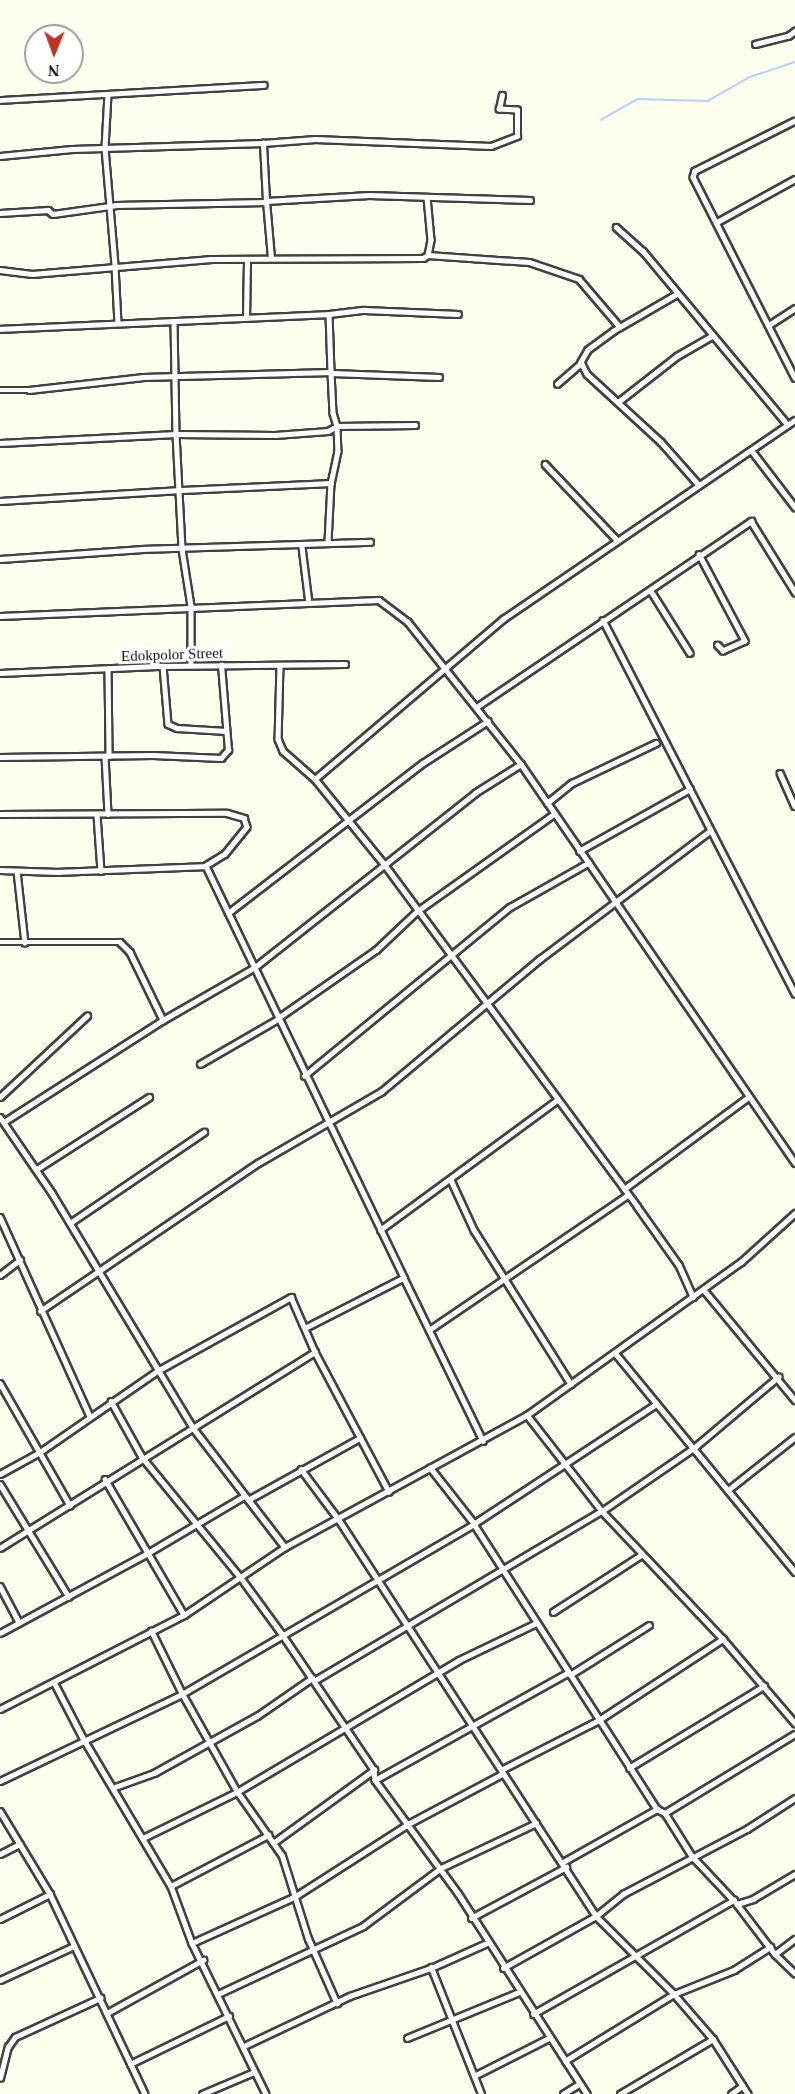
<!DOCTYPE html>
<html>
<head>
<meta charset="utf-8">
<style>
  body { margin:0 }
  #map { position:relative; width:795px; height:2094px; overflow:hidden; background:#fffeee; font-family:"Times New Roman",serif }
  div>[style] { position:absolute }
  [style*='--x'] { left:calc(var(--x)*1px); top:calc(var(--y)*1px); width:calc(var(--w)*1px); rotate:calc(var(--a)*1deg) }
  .stream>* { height:1.5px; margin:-0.75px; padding:0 0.75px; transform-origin:0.75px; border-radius:0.75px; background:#b2d3f7 }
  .roads { filter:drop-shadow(2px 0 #414141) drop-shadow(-2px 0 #414141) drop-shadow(0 2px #414141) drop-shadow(0 -2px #414141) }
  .minor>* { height:4.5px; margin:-2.25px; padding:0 2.25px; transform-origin:2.25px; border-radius:2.25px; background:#fff }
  span { translate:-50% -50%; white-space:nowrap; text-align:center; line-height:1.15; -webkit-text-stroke:6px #fff; paint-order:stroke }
  .street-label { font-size:15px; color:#0e0e0e }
  .north { position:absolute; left:24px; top:24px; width:60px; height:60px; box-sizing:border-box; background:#fff; border:2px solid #9f9f9f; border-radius:50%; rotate:181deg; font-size:16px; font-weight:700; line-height:24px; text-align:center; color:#0e0e0e }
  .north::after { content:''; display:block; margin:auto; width:21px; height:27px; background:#c03423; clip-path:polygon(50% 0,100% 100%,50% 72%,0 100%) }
</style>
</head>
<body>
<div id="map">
  <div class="stream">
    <div style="--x:601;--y:120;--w:43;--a:-29.6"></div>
    <div style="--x:638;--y:99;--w:70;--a:1.6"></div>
    <div style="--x:708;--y:101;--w:48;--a:-29.7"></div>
    <div style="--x:750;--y:77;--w:47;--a:-18.4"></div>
  </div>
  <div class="roads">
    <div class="minor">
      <div style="--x:755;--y:44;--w:34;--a:-14"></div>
      <div style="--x:788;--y:36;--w:9;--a:-36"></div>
      <div style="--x:108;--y:94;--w:54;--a:93.2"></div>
      <div style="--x:105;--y:148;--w:117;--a:85.1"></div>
      <div style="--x:0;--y:100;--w:264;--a:-3.3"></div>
      <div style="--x:795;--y:121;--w:112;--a:153.4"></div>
      <div style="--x:695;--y:171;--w:6;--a:108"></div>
      <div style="--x:693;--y:177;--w:225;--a:63.1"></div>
      <div style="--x:0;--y:156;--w:72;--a:-5.6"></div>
      <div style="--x:72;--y:149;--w:191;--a:-1.8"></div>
      <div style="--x:427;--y:197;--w:43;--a:84.7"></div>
      <div style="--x:431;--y:240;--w:15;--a:101"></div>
      <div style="--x:266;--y:201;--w:58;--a:-93"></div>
      <div style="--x:263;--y:143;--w:52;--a:-4.4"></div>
      <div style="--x:315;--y:139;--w:176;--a:2.3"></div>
      <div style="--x:491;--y:146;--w:28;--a:-21"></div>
      <div style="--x:517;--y:136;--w:26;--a:-90"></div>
      <div style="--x:517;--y:110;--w:18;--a:-177"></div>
      <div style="--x:499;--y:109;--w:14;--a:-78"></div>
      <div style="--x:0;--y:213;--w:48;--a:-3.6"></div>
      <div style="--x:48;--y:210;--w:6;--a:39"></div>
      <div style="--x:53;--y:214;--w:64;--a:-8.1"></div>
      <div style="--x:116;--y:205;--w:150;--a:-1.1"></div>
      <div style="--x:717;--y:222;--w:89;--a:-28.9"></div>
      <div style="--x:616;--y:227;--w:36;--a:42"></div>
      <div style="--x:643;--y:251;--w:226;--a:50.2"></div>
      <div style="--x:271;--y:258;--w:57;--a:-95"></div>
      <div style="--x:266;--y:201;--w:103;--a:-3.3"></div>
      <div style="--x:369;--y:195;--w:161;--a:1.8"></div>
      <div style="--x:115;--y:266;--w:57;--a:87"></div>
      <div style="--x:0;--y:270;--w:32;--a:7"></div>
      <div style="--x:32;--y:274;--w:180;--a:-4.8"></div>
      <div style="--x:211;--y:259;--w:212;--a:-0.3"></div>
      <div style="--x:423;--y:258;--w:6;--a:-31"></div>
      <div style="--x:428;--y:255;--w:101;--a:4"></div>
      <div style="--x:529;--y:262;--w:53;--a:18.8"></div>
      <div style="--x:579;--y:279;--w:63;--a:49.5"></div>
      <div style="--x:676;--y:295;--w:72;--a:149.9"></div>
      <div style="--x:614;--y:331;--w:32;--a:144"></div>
      <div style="--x:588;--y:350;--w:14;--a:120"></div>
      <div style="--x:581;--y:362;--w:13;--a:63"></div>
      <div style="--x:587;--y:374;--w:100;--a:42.6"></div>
      <div style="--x:661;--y:442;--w:57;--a:48.5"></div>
      <div style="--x:329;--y:314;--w:35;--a:-7"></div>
      <div style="--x:364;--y:310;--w:94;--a:2.4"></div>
      <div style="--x:246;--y:318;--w:58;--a:-89"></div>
      <div style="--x:174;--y:321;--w:113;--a:89"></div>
      <div style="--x:176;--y:434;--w:115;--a:87"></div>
      <div style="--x:182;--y:549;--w:58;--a:81"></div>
      <div style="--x:191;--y:606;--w:59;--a:90"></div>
      <div style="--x:769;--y:325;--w:31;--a:-33"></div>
      <div style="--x:0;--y:329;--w:329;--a:-2.6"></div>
      <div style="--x:329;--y:314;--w:58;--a:88"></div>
      <div style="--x:332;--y:373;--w:107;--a:2.1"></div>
      <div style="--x:557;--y:384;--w:32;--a:-41"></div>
      <div style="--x:0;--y:390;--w:29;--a:0"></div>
      <div style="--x:29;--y:390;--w:115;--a:-6.5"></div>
      <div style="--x:143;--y:377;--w:188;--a:-1.5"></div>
      <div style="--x:331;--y:372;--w:41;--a:87.2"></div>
      <div style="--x:333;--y:413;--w:14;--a:73"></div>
      <div style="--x:337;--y:426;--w:78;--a:-0.7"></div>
      <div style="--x:618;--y:402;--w:75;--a:-37.9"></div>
      <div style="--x:677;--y:356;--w:39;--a:-30"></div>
      <div style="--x:0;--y:443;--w:176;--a:-2.9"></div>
      <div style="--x:176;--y:434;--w:99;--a:0.6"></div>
      <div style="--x:275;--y:435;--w:53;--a:-4.3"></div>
      <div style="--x:328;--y:431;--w:10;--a:-29"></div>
      <div style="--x:337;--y:426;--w:25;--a:88"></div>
      <div style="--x:338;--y:451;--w:33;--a:102"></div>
      <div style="--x:752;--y:451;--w:71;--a:52.5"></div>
      <div style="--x:545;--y:464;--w:105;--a:46.5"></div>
      <div style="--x:182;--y:490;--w:149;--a:-2.7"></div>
      <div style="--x:331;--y:483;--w:60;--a:92.9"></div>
      <div style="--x:0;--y:501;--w:181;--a:-3.5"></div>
      <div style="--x:302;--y:547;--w:56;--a:82.9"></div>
      <div style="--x:699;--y:554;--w:98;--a:62.1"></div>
      <div style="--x:745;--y:641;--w:24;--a:156"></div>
      <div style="--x:723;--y:651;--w:8;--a:-135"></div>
      <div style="--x:0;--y:559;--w:143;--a:-4"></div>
      <div style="--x:143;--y:549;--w:227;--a:-1.8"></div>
      <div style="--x:651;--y:591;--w:73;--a:57.8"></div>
      <div style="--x:0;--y:616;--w:379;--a:-2.4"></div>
      <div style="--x:379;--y:600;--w:36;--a:37"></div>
      <div style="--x:408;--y:622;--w:181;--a:51.5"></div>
      <div style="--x:521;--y:764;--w:484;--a:55.5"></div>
      <div style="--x:603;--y:620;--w:420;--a:62.8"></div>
      <div style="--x:280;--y:665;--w:74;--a:91.5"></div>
      <div style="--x:278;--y:739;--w:13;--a:67"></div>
      <div style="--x:283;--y:751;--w:43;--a:41.2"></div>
      <div style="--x:315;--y:779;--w:111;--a:50.9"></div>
      <div style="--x:385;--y:865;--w:424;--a:53.5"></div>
      <div style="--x:637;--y:1206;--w:72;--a:54.6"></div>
      <div style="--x:679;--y:1265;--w:35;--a:66"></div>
      <div style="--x:163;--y:666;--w:58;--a:85.1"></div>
      <div style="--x:168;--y:724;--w:10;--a:24"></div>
      <div style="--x:177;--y:728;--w:49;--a:3.5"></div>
      <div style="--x:108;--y:669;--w:87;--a:89.3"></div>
      <div style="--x:0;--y:673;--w:163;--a:-2.5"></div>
      <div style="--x:163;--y:666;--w:182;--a:-0.6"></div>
      <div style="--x:478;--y:706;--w:330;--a:-34.1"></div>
      <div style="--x:751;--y:521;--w:84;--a:58.2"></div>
      <div style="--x:105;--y:756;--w:58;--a:87"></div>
      <div style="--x:0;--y:757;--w:153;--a:-0.7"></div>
      <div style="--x:153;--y:755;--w:68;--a:2.5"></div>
      <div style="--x:221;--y:758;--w:11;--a:-49"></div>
      <div style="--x:228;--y:750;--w:85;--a:-94.7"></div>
      <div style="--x:780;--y:773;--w:36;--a:66"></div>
      <div style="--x:315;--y:779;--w:247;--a:-40.4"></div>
      <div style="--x:503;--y:619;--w:353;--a:-34.3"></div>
      <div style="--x:547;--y:803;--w:32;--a:-39"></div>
      <div style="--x:572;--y:783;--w:93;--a:-25.5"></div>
      <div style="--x:0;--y:814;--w:227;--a:-0.3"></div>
      <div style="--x:227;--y:813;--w:18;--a:16"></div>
      <div style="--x:244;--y:818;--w:9;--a:72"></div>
      <div style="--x:247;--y:827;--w:35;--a:129"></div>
      <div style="--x:225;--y:854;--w:22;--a:148"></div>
      <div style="--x:206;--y:866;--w:457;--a:64.3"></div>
      <div style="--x:404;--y:1278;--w:110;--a:153"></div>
      <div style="--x:97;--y:815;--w:56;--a:85.9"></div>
      <div style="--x:579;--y:851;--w:127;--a:-29.2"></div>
      <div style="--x:0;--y:870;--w:58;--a:2"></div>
      <div style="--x:58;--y:872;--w:148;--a:-2.3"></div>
      <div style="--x:17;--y:871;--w:72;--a:83.7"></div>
      <div style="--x:228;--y:913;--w:246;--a:-37.6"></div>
      <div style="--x:423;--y:763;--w:77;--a:-32.9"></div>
      <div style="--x:0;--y:942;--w:120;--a:0"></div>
      <div style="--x:120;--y:942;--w:14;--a:45"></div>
      <div style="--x:130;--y:952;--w:76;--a:64.1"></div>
      <div style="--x:163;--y:1020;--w:106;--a:-29.9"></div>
      <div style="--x:255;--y:967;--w:280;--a:-38.3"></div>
      <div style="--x:475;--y:793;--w:54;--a:-32.2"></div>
      <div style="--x:278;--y:1018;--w:119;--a:-34.8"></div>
      <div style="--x:376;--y:950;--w:55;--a:-43.5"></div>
      <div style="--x:416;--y:912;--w:169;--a:-35.4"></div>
      <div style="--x:200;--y:1064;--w:90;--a:-30"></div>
      <div style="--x:304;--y:1076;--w:266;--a:-39.4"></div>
      <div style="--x:510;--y:907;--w:90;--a:-29.4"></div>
      <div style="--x:0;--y:1097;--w:119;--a:-43"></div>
      <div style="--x:0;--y:1117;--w:92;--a:55.6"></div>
      <div style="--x:52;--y:1193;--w:275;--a:59"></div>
      <div style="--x:194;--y:1429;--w:149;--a:52.4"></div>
      <div style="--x:4;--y:1122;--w:189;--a:-32.7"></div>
      <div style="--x:37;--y:1169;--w:133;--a:-32.7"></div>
      <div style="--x:451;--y:1180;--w:55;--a:65.3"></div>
      <div style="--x:474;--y:1230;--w:182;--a:57.8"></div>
      <div style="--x:624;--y:1189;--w:153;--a:-36.5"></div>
      <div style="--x:0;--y:1217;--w:218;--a:65.7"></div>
      <div style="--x:70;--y:1223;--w:162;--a:-34.2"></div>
      <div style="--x:380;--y:1230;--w:220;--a:-36.3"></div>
      <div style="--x:0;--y:1275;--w:25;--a:-37"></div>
      <div style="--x:404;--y:1278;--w:181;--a:64.1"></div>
      <div style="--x:704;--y:1290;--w:143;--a:50.4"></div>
      <div style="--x:40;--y:1311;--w:263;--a:-34.2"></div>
      <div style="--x:258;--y:1163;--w:143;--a:-30.1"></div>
      <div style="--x:382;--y:1091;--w:206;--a:-39.9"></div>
      <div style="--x:540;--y:959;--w:213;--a:-37"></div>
      <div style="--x:429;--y:1330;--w:240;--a:-34.2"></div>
      <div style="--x:616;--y:1354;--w:282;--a:50.6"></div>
      <div style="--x:0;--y:1383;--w:141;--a:60.2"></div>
      <div style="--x:111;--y:1401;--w:64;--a:61"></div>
      <div style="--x:142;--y:1457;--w:156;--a:50.7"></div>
      <div style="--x:241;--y:1578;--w:69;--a:53.8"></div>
      <div style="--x:282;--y:1634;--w:164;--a:55.9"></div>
      <div style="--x:374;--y:1770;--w:10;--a:84"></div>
      <div style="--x:375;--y:1780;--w:140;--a:53.7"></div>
      <div style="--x:458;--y:1893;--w:239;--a:57.3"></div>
      <div style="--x:657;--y:1404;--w:219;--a:146.7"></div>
      <div style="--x:474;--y:1524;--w:339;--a:57.3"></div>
      <div style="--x:657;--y:1809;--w:9;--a:27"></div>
      <div style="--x:665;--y:1813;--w:51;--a:57.9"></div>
      <div style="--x:692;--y:1856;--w:66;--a:46.8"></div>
      <div style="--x:737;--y:1904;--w:63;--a:52.8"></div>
      <div style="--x:775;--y:1954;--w:28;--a:44"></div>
      <div style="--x:527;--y:1415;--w:122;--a:52"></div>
      <div style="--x:602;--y:1511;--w:176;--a:46.6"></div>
      <div style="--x:723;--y:1639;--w:111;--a:49.4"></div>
      <div style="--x:301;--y:1469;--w:64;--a:53.3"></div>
      <div style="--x:339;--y:1520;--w:472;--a:57"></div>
      <div style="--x:596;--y:1916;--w:110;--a:45"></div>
      <div style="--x:674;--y:1994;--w:60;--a:49.1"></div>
      <div style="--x:713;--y:2039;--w:65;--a:57.5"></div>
      <div style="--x:0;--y:1474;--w:46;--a:-28.8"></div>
      <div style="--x:40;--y:1452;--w:145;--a:-34.6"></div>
      <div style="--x:159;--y:1370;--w:151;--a:-28.9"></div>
      <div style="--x:291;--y:1297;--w:60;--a:66.4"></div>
      <div style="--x:315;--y:1352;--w:158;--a:62.1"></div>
      <div style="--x:105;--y:1479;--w:157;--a:59.8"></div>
      <div style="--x:0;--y:1484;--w:132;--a:58.6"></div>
      <div style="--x:728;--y:1490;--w:85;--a:-38.3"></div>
      <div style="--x:248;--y:1500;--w:128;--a:-29"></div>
      <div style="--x:0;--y:1548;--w:371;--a:-31.9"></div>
      <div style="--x:0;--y:1586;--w:41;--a:62.2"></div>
      <div style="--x:553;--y:1612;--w:105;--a:-32.9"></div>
      <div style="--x:0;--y:1633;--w:166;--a:-28.4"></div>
      <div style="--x:146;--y:1554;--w:114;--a:-30.6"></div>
      <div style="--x:570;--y:1675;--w:93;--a:-32.3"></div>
      <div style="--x:314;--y:1681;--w:334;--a:-30.6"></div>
      <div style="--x:602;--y:1511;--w:113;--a:-34.5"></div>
      <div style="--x:695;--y:1447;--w:109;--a:-40.1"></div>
      <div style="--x:54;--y:1682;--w:63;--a:62.6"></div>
      <div style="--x:83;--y:1738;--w:172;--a:59.3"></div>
      <div style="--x:171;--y:1886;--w:61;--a:69.8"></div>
      <div style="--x:192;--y:1943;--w:168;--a:63.9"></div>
      <div style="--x:0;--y:1709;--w:207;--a:-27.1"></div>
      <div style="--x:184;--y:1615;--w:122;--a:-34"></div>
      <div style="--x:285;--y:1547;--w:276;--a:-28.6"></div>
      <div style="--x:527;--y:1415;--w:263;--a:-35.6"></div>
      <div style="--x:741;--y:1262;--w:73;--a:-42.2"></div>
      <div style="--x:629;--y:1768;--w:158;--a:-31.3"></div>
      <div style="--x:501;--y:1770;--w:110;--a:-27"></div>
      <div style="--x:599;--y:1720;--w:148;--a:-33.2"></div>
      <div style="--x:375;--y:1780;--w:220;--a:-29.1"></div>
      <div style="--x:0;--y:1781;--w:202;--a:-25.5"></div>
      <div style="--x:182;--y:1694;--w:70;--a:-116.2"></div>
      <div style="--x:115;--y:1787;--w:41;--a:-19.7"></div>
      <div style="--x:154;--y:1773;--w:118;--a:-29"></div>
      <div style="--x:257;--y:1716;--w:67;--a:-34.6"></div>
      <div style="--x:0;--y:1811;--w:97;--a:58.9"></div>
      <div style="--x:50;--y:1894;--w:221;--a:64.6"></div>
      <div style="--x:665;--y:1813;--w:152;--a:-31.3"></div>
      <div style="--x:145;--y:1837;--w:102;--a:-26.1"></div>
      <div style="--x:237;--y:1792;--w:258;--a:-30.7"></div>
      <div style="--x:459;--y:1660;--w:83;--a:-25.6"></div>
      <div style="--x:273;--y:1843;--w:125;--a:-35.9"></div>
      <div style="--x:0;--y:1854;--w:22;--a:-27"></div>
      <div style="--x:563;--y:1862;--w:108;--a:-29.4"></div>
      <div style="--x:171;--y:1886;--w:110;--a:-27.7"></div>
      <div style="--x:737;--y:1904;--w:17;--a:-17"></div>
      <div style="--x:753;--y:1899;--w:49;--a:-30.8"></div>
      <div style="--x:471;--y:1918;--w:108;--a:-28.2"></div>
      <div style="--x:0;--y:1919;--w:56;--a:-26.6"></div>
      <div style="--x:192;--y:1943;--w:114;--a:-24.3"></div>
      <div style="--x:296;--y:1896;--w:133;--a:-32.7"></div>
      <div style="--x:408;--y:1824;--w:106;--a:-28"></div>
      <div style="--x:775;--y:1954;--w:25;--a:-37"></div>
      <div style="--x:503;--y:1968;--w:107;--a:-29.2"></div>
      <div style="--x:596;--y:1916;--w:35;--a:-39"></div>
      <div style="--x:623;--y:1894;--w:140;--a:-27.7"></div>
      <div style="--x:747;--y:1829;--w:57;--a:-32.9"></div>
      <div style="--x:0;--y:1980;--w:81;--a:-24.7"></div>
      <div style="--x:218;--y:1994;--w:160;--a:-25.1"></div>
      <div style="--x:363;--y:1926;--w:97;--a:-36.6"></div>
      <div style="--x:441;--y:1868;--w:105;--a:-25.3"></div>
      <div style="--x:337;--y:2004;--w:71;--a:-114"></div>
      <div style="--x:308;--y:1939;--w:87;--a:-107.4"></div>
      <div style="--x:282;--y:1856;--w:78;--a:-125.1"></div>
      <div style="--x:237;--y:1792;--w:112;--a:-119.3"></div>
      <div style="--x:182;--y:1694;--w:338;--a:-30.2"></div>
      <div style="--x:474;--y:1524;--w:71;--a:-128.2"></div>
      <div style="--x:107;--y:2013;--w:110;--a:-28.9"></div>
      <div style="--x:533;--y:2014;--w:231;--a:-29.6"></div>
      <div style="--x:407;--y:2038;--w:121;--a:-22.3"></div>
      <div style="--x:244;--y:2046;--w:117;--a:-25.3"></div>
      <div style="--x:350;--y:1996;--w:86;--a:-19.1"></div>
      <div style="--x:565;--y:2061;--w:128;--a:-31.6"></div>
      <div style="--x:674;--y:1994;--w:65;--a:-21.8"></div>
      <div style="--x:734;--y:1970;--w:43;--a:-32.6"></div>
      <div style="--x:130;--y:2064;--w:110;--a:-25.9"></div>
      <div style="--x:474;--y:2076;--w:84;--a:-26.9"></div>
      <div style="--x:0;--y:2078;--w:32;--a:-76"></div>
      <div style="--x:8;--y:2047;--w:12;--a:-55"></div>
      <div style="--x:15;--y:2037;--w:94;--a:-24.6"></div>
      <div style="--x:202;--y:2094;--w:56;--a:-22.9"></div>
      <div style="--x:481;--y:2094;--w:136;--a:-111.6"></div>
      <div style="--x:431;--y:1968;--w:61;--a:-24.1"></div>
      <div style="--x:563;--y:2094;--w:19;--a:-32"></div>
      <div style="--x:620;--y:2094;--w:108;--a:-30.6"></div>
      <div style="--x:731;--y:2094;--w:14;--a:-36"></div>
    </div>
  </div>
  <div class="street-label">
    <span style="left:172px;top:655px;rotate:-2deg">Edokpolor Street</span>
  </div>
  <div class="north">N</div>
</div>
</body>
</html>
